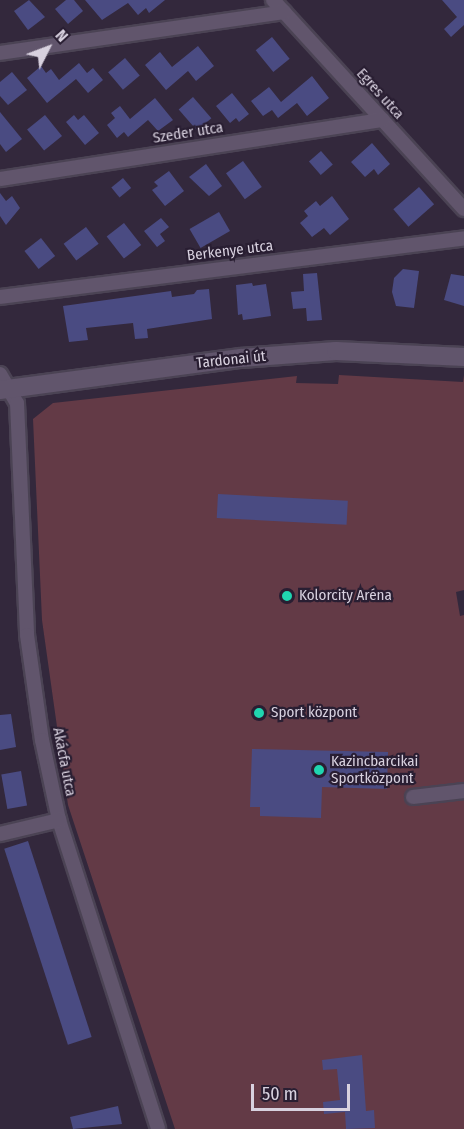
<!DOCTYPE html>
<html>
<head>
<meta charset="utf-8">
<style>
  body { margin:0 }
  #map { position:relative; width:464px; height:1129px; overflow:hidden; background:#33283c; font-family:"Fira Sans Condensed",sans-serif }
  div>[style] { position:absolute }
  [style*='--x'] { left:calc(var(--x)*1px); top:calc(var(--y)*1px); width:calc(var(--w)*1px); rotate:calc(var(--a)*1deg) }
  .green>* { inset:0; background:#633a46 }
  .building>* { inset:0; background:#4a4b82; transform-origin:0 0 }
  .roads { filter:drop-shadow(2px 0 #4b4354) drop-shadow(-2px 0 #4b4354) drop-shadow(0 2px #4b4354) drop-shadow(0 -2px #4b4354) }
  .street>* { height:14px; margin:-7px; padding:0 7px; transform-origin:7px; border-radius:7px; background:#61556c }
  .secondary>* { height:18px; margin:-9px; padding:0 9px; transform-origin:9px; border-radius:9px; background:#61556c }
  .dots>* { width:16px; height:16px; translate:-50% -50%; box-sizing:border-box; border:3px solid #291e32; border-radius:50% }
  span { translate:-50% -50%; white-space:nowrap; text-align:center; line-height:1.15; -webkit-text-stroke:4.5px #291e32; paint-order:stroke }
  .street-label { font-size:15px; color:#d8d1df }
  .poi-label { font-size:15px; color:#d8d1df }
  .left { translate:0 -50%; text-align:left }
  .north { position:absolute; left:18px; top:18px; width:60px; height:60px; -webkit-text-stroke:4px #291e32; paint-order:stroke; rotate:48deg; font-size:16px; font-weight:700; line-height:24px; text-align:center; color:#d8d1df }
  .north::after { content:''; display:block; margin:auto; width:21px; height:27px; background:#d8d1df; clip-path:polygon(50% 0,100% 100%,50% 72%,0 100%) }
  .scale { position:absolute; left:251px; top:1084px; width:99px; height:27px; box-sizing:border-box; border:3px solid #d8d1df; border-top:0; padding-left:8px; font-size:18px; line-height:21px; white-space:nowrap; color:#d8d1df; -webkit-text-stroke:4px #291e32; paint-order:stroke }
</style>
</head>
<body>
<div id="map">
  <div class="green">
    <div style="clip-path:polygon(339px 375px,463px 382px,464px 375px,464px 590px,456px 592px,460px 616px,464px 615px,464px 1129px,175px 1129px,68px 805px,42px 620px,33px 419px,53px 403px,297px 376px,296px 383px,338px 384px)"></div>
  </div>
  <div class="building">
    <div style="clip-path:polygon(29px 0,45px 17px,28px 30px,14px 11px)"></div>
    <div style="clip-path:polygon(66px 0,74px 0,83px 11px,68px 24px,55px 9px)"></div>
    <div style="clip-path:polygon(85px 0,165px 0,149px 13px,146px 8px,138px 15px,128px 3px,102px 20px)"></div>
    <div style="clip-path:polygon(442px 0,464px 0,464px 25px,451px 37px,444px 29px,457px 17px)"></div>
    <div style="left:272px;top:37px;width:28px;height:21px;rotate:51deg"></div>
    <div style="clip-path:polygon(198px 46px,214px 66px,196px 81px,188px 71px,166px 90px,145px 65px,160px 52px,172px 67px)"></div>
    <div style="left:125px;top:58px;width:23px;height:22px;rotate:50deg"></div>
    <div style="clip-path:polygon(79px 63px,87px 73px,93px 68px,103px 80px,88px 93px,76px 79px,47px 103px,27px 78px,41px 66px,46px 73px,51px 69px,59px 80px)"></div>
    <div style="clip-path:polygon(12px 72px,27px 90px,8px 105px,0 96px,0 82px)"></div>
    <div style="clip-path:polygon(312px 76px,329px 98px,307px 116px,297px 103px,278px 118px,272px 110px,263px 116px,251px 101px,269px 87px,281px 102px)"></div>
    <div style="clip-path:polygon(232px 93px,249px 114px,239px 122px,236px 118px,230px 123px,216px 106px)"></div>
    <div style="left:193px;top:97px;width:28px;height:19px;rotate:49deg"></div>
    <div style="clip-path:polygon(155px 98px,173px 120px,158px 131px,148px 120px,128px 137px,124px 132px,117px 138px,107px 125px,115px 118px,111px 113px,120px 106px,130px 119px)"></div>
    <div style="clip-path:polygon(0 112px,22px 139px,6px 152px,0 144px)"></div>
    <div style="left:45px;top:115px;width:27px;height:23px;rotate:51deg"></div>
    <div style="clip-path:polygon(74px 115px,78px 120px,84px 115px,99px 133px,85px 145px,66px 122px)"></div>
    <div style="clip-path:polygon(372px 143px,390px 164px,378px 175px,374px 169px,365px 177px,351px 162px)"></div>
    <div style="left:321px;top:151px;width:18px;height:16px;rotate:49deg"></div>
    <div style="left:243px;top:161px;width:32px;height:21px;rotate:54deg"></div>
    <div style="clip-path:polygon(206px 164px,222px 186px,209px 196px,189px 177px)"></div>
    <div style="clip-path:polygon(169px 171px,184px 191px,165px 206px,152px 190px,158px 186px,154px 182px)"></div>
    <div style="left:123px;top:178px;width:13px;height:15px;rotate:51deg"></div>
    <div style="left:419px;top:187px;width:23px;height:34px;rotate:49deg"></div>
    <div style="clip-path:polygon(0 193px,6px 201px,12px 196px,20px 208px,6px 225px,0 216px)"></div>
    <div style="clip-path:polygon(332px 196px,349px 219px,330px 235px,324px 228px,312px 237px,300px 223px,308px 216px,304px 211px,316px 201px,320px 206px)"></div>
    <div style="left:219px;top:212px;width:22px;height:34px;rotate:60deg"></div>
    <div style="clip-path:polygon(161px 218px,169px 227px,160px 234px,165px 241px,157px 247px,144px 231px)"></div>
    <div style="left:124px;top:223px;width:28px;height:22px;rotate:52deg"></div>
    <div style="left:86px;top:227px;width:21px;height:28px;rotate:53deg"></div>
    <div style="left:41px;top:238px;width:23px;height:21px;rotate:52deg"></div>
    <div style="clip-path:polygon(403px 269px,419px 271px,414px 308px,396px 306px,392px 292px,394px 278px)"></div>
    <div style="clip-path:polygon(317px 273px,322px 320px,307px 321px,306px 308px,293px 309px,291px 292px,304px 291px,303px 274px)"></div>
    <div style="clip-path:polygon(451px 274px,464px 276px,464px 306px,444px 300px)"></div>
    <div style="clip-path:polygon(252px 283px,253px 286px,266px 284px,271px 316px,243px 320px,242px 314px,238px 315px,236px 285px)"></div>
    <div style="clip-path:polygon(209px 289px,212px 319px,147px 329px,148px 338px,135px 339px,133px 323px,86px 328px,88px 340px,69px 342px,63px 306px,171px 291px,172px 297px,194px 294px,197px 290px)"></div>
    <div style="left:218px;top:494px;width:130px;height:24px;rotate:3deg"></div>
    <div style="clip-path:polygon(11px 714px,16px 747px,0 750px,0 715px)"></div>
    <div style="clip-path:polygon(252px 749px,388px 752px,387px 789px,322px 787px,321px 818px,260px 816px,260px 807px,250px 807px)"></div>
    <div style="left:21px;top:771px;width:35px;height:20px;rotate:80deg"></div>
    <div style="left:28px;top:841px;width:206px;height:25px;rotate:72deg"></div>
    <div style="clip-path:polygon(362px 1055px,366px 1111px,374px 1110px,375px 1128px,346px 1129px,345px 1112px,324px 1114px,323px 1102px,340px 1100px,337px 1069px,323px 1070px,322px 1060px)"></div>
    <div style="clip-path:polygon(118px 1106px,122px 1124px,73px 1129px,70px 1117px)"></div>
  </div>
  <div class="roads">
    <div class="street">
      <div style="--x:273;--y:0;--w:283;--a:47.6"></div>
      <div style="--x:0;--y:53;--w:287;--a:-8.2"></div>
      <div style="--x:0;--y:179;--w:387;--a:-8.8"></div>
      <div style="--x:0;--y:297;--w:468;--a:-7.2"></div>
      <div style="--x:0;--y:374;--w:34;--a:60"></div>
      <div style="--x:17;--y:403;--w:232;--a:87.5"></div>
      <div style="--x:27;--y:635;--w:106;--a:81.9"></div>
      <div style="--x:42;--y:740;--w:82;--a:78"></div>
      <div style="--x:59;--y:820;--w:324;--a:72.2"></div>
      <div style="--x:413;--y:797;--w:51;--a:-6.7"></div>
      <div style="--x:0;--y:834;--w:61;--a:-13.3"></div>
    </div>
    <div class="secondary">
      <div style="--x:0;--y:390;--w:243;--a:-7.6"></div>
      <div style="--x:241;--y:358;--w:95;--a:-4.2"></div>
      <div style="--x:336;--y:351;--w:128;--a:2.7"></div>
    </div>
  </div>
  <div class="dots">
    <div style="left:287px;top:596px;background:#20d5b0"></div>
    <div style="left:259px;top:713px;background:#20d5b0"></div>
    <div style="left:319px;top:770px;background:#20d5b0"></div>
  </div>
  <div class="street-label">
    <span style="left:380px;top:94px;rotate:48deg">Egres utca</span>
    <span style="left:188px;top:133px;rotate:-9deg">Szeder utca</span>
    <span style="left:230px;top:251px;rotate:-7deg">Berkenye utca</span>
    <span style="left:231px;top:360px;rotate:-6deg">Tardonai út</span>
    <span style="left:64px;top:762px;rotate:79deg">Akácfa utca</span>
  </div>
  <div class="poi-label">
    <span class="left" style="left:299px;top:596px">Kolorcity Aréna</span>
    <span class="left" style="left:271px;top:713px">Sport központ</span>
    <span class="left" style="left:331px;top:770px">Kazincbarcikai<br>Sportközpont</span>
  </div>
  <div class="north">N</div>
  <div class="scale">50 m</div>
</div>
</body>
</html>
